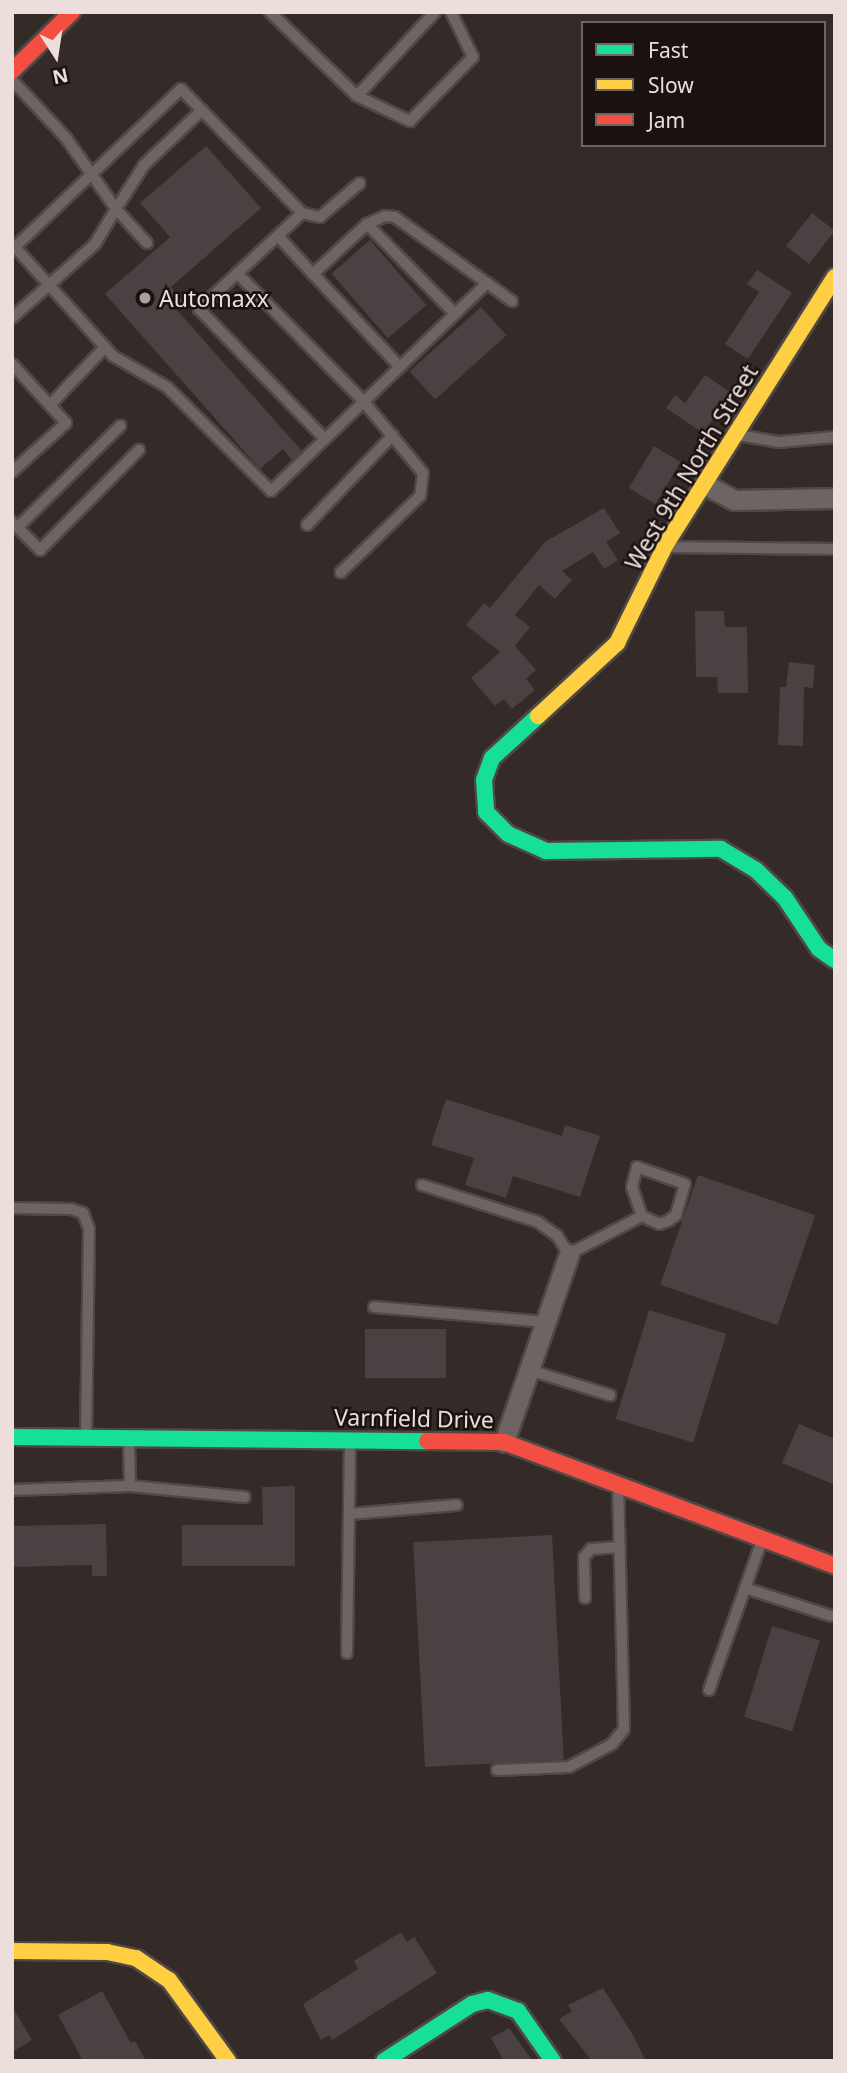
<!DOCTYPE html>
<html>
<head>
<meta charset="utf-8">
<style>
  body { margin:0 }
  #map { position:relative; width:847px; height:2073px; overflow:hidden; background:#342a28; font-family:"Noto Sans",sans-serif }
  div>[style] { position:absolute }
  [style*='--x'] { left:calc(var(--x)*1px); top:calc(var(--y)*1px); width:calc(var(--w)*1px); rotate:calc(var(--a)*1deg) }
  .building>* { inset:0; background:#4a4142; transform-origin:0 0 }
  .roads { filter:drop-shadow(2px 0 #514846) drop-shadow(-2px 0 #514846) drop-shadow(0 2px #514846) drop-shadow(0 -2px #514846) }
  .lane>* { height:10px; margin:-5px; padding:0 5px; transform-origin:5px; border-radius:5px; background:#6d6563 }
  .street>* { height:19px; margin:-9.5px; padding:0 9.5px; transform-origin:9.5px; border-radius:9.5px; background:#6d6563 }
  .fast>* { height:16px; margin:-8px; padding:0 8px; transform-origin:8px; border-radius:8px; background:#16e098 }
  .slow>* { height:16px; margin:-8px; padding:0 8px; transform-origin:8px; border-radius:8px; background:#ffcf43 }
  .jam>* { height:16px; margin:-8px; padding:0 8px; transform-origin:8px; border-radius:8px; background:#f24e42 }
  .dots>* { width:19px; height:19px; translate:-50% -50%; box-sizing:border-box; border:4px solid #1b1210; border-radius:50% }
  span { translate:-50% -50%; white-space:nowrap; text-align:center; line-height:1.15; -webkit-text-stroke:5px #1b1210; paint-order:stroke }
  .poi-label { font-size:23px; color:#ebdedb }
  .left { translate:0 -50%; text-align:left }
  .street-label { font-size:23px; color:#ebdedb }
  .frame { position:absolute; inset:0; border:14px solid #ebdedb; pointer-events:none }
  .legend { position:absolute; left:581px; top:21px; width:245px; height:126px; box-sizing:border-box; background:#1b1210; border:2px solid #6e6461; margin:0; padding:9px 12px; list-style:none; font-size:21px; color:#ebdedb }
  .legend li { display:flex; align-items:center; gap:14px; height:35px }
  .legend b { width:35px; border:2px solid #6e6461 }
  .north { position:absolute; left:21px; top:21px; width:70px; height:70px; -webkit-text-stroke:5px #1b1210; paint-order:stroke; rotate:168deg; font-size:19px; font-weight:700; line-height:28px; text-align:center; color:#ebdedb }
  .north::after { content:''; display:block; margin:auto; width:24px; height:32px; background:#ebdedb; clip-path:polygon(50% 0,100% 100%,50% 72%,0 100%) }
</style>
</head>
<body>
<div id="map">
  <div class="building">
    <div style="clip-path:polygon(206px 146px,261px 208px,171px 287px,184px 302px,176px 309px,302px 451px,292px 460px,283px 449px,260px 469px,105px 294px,170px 237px,140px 203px)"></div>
    <div style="left:812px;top:213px;width:29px;height:42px;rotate:38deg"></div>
    <div style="left:370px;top:240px;width:86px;height:51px;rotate:49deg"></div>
    <div style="clip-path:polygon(757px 270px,792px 293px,748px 359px,725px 344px,759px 292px,747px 284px)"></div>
    <div style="left:481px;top:307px;width:38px;height:96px;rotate:48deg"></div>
    <div style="clip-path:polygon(705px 375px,731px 393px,703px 433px,666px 408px,675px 395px,685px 403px)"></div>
    <div style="left:654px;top:446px;width:31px;height:49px;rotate:31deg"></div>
    <div style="clip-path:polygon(604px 508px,620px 533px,606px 542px,618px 560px,604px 569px,593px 552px,562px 571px,572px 580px,555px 599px,539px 585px,515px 615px,530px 627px,515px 646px,536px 670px,526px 679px,535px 690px,512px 709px,504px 699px,495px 706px,471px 678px,500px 652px,466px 625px,484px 603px,490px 608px,545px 542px)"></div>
    <div style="clip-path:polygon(695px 611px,724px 611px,725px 627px,747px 627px,748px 693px,718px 693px,717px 677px,696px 677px)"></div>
    <div style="clip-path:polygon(789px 662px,815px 665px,813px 688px,804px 687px,803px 746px,778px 745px,780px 687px,786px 687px)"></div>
    <div style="clip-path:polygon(446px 1099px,562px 1136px,565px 1125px,600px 1136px,580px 1197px,513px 1176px,506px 1198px,465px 1185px,474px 1158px,431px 1145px)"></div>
    <div style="left:698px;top:1175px;width:124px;height:116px;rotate:19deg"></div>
    <div style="left:649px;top:1310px;width:81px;height:114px;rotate:17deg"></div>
    <div style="left:446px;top:1329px;width:49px;height:81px;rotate:90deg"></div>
    <div style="clip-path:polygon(799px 1424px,835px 1439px,835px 1485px,782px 1463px)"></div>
    <div style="clip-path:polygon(295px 1486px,295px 1566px,182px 1566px,182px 1525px,263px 1525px,262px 1487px)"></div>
    <div style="clip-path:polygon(106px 1524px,107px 1576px,92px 1576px,92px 1565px,12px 1567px,12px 1526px)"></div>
    <div style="left:552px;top:1535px;width:225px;height:139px;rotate:87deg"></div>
    <div style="left:772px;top:1626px;width:50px;height:95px;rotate:17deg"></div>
    <div style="clip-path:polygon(401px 1932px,407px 1942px,414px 1937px,437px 1973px,332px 2040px,329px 2035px,321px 2040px,303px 2004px,358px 1969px,354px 1961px)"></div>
    <div style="clip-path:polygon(603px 1988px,633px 2035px,646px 2061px,592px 2061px,559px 2019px,572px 2011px,568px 2005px)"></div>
    <div style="clip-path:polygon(102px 1991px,131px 2043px,135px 2041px,146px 2061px,83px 2061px,58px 2015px)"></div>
    <div style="clip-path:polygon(12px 2006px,32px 2040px,12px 2052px)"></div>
    <div style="clip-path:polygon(509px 2028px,532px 2060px,532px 2061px,504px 2061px,491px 2038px)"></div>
  </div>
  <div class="roads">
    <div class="lane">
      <div style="--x:270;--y:12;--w:121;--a:44"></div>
      <div style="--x:357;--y:96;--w:59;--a:25.3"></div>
      <div style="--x:410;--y:121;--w:90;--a:-45.5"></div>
      <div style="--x:473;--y:57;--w:50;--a:-116.1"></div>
      <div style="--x:12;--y:80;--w:79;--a:47"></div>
      <div style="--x:66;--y:138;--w:87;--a:54.8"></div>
      <div style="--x:116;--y:209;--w:41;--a:121"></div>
      <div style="--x:95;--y:244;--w:111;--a:138.3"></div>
      <div style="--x:181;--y:89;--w:173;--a:45.7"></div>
      <div style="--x:302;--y:213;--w:141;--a:137"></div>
      <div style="--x:199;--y:309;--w:181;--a:45.9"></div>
      <div style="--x:325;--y:439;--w:75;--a:136.1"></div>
      <div style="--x:271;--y:491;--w:147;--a:-135"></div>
      <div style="--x:167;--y:387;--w:62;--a:-150.1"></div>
      <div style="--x:113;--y:356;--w:147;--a:-132"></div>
      <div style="--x:15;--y:247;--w:229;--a:-43.6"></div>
      <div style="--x:357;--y:96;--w:115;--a:-47.1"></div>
      <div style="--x:302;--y:213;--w:18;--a:13"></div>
      <div style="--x:320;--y:217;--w:52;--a:-40.4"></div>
      <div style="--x:367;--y:224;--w:126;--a:45.6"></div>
      <div style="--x:278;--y:236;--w:52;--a:47.4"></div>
      <div style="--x:313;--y:274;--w:74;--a:-42.8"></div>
      <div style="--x:367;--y:224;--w:20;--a:-24"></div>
      <div style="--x:385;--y:216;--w:10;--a:6"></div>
      <div style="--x:395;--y:217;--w:113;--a:35.7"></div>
      <div style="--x:147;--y:243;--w:46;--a:-132.4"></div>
      <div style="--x:116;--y:209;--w:52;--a:-57.5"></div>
      <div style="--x:144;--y:165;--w:80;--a:-43.5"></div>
      <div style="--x:237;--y:273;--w:181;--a:45.4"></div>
      <div style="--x:364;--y:402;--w:92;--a:50.3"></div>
      <div style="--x:423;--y:473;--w:23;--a:97"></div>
      <div style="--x:420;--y:496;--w:110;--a:136.1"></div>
      <div style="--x:313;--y:274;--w:127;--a:46.9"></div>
      <div style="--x:12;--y:364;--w:80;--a:47.5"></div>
      <div style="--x:66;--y:423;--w:73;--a:137.8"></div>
      <div style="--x:50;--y:405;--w:80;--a:-46.5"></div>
      <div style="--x:738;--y:435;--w:42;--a:9.7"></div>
      <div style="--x:779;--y:442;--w:56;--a:-5.1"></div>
      <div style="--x:325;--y:439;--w:225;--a:-43.9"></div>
      <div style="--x:487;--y:283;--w:31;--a:36"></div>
      <div style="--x:12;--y:522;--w:40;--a:45"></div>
      <div style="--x:40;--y:550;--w:141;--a:-45.3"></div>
      <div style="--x:307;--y:525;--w:124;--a:-46.3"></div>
      <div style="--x:18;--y:527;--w:144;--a:-44.7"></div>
      <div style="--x:669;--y:547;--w:166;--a:0.7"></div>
      <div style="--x:422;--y:1185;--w:122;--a:17.7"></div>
      <div style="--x:538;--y:1222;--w:24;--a:36"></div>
      <div style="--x:557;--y:1236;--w:22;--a:56"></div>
      <div style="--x:569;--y:1254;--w:82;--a:-27.5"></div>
      <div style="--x:642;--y:1216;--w:19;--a:25"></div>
      <div style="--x:659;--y:1224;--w:9;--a:-18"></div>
      <div style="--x:668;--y:1221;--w:10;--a:-37"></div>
      <div style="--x:676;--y:1215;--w:32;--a:-74"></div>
      <div style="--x:685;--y:1184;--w:51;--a:-160.5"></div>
      <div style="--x:637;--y:1167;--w:21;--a:104"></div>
      <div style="--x:632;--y:1187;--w:31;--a:71"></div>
      <div style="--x:12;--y:1208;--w:59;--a:1"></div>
      <div style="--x:71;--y:1209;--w:13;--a:18"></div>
      <div style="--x:83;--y:1213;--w:17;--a:69"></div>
      <div style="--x:89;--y:1229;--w:208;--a:90.8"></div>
      <div style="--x:374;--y:1307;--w:173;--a:5"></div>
      <div style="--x:529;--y:1370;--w:85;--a:17.2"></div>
      <div style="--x:129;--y:1441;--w:45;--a:88.7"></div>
      <div style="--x:12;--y:1490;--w:118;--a:-1.9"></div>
      <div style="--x:130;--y:1486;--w:115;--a:5.5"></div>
      <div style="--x:349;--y:1514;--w:108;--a:-4.8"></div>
      <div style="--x:745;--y:1588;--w:90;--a:18"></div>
      <div style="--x:585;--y:1598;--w:41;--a:-91.4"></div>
      <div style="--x:584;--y:1557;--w:11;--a:-49"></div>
      <div style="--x:591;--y:1549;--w:29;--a:-4"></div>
      <div style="--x:347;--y:1653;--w:209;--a:-89.2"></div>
      <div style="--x:709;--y:1690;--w:159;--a:-70.5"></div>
      <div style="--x:497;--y:1770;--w:72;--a:-2.4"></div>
      <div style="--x:569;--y:1767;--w:49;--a:-28.1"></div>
      <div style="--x:612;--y:1744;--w:19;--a:-51"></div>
      <div style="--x:624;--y:1729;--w:239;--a:-91.4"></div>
    </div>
    <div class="street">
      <div style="--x:706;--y:485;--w:32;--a:28"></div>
      <div style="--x:734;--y:500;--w:101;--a:-1.1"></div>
      <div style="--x:504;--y:1442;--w:199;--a:-70.9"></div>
    </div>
    <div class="fast">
      <div style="--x:538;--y:716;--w:62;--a:137.6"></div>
      <div style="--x:492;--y:758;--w:23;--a:110"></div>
      <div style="--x:484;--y:780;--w:32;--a:86"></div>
      <div style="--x:486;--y:812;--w:31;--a:45"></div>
      <div style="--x:508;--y:834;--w:42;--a:24.1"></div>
      <div style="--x:546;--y:851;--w:175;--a:-0.7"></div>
      <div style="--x:721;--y:849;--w:41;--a:31"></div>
      <div style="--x:756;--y:870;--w:40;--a:44"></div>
      <div style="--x:785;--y:898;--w:61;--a:56.3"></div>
      <div style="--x:819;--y:949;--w:19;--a:35"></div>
      <div style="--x:12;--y:1437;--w:415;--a:0.6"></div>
      <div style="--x:384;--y:2061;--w:105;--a:-32.9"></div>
      <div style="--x:472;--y:2004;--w:16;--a:-14"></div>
      <div style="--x:488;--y:2000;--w:32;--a:20"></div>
      <div style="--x:518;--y:2011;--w:61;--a:55"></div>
    </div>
    <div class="slow">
      <div style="--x:538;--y:716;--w:108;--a:-42.7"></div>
      <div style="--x:617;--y:643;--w:110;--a:-63.7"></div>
      <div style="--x:666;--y:544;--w:316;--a:-57.7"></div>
      <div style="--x:12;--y:1951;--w:95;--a:0.6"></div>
      <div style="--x:107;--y:1952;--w:30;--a:12"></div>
      <div style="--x:136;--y:1958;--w:40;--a:34"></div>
      <div style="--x:169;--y:1980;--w:100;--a:53.9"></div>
    </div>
    <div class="jam">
      <div style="--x:12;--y:71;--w:84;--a:-44.5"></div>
      <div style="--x:427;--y:1441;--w:77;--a:0.7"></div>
      <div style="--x:504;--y:1442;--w:353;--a:20.5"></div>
    </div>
  </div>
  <div class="dots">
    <div style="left:145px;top:298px;background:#ab9f9c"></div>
  </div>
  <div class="poi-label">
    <span class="left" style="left:159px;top:298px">Automaxx</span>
  </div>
  <div class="street-label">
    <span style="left:691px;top:467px;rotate:-59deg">West 9th North Street</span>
    <span style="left:414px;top:1418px;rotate:1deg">Varnfield Drive</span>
  </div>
  <div class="frame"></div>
  <ul class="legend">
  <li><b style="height:9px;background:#16e098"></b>Fast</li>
  <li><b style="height:9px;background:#ffcf43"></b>Slow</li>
  <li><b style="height:9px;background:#f24e42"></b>Jam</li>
  </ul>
  <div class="north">N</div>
</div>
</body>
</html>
